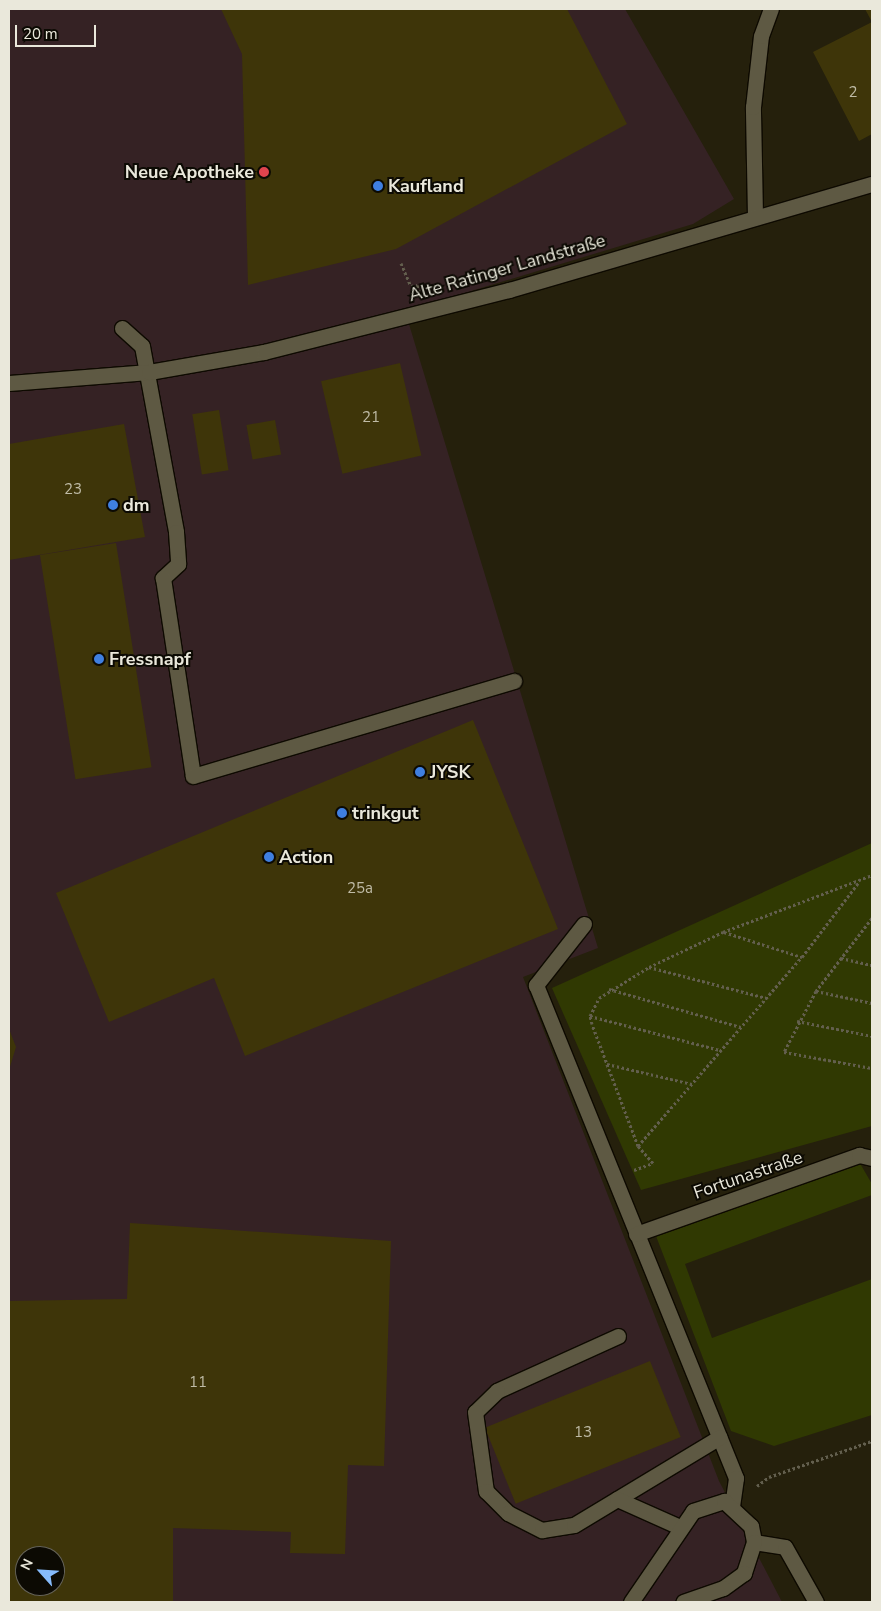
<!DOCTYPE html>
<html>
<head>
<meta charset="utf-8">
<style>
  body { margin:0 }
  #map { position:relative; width:881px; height:1611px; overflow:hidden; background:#25200c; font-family:"Nunito Sans",sans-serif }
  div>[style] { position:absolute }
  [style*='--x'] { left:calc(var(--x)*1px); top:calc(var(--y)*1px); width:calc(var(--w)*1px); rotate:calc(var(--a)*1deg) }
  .commercial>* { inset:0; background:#352224 }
  .green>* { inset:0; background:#303902 }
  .building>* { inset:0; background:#3e3509; transform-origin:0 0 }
  .path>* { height:3px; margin-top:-1.5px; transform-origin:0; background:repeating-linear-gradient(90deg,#635f4e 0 2.5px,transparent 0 5px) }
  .roads { filter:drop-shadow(1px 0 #0e0a00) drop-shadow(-1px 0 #0e0a00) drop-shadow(0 1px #0e0a00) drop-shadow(0 -1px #0e0a00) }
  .minor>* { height:15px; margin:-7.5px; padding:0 7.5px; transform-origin:7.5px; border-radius:7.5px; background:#5e5943 }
  .dots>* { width:14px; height:14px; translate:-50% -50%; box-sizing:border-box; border:2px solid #0c0a03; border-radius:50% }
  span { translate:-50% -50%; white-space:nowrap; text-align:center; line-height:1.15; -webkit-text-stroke:4px #0c0a03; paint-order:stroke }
  .number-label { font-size:15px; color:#bfbba6 }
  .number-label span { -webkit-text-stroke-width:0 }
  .poi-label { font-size:18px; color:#eae8db; font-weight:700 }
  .right { translate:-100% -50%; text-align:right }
  .left { translate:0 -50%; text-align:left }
  .street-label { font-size:18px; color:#eae8db }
  .frame { position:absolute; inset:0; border:10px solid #eae8db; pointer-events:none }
  .north { position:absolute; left:15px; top:1546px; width:50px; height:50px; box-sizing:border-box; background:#0c0a03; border:1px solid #656359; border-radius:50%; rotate:296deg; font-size:14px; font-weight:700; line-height:20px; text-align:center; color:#eae8db }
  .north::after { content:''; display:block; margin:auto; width:18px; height:22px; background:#86bbfb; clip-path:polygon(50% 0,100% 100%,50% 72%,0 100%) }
  .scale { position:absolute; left:15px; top:25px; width:81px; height:22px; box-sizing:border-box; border:2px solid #eae8db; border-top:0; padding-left:6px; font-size:15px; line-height:18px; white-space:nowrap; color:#eae8db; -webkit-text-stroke:4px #0c0a03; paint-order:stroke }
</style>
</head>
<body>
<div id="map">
  <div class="commercial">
    <div style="clip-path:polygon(evenodd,9px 9px,625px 9px,734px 199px,693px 224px,405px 311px,598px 948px,523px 977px,719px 1481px,782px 1602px,9px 1602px,9px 9px,25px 1556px,55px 1556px,55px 1586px,25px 1586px,25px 1556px)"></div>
  </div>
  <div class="green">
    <div style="clip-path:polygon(872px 843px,872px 1126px,641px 1190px,552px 988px)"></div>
    <div style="clip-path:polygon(858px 1160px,872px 1184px,872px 1195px,685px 1264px,712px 1338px,872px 1279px,872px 1415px,774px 1446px,731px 1431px,656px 1236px)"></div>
  </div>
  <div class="building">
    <div style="clip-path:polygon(221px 9px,567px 9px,627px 124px,396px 249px,248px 285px,242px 54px)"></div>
    <div style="clip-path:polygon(865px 9px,872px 9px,872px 134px,859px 141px,813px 52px,872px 22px)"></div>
    <div style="left:400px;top:363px;width:95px;height:81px;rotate:77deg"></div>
    <div style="left:219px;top:410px;width:61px;height:27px;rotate:81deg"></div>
    <div style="left:275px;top:420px;width:35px;height:29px;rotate:80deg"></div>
    <div style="clip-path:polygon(124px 424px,145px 537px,9px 560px,9px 444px)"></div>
    <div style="left:116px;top:543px;width:227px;height:77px;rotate:81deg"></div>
    <div style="clip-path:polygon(473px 720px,558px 929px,245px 1056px,214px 978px,109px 1022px,56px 893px)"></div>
    <div style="clip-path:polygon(9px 1029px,16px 1047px,9px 1070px)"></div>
    <div style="clip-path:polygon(evenodd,130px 1223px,391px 1241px,384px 1466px,348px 1465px,345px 1554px,290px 1553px,291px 1532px,173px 1528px,173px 1602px,9px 1602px,9px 1301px,127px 1299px,130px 1223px,25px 1556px,55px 1556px,55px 1586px,25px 1586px,25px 1556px)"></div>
    <div style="left:650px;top:1361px;width:82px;height:178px;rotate:68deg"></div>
  </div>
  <div class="path">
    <div style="--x:401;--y:263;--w:25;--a:67"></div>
    <div style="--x:411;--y:286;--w:6;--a:-9"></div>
    <div style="--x:417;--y:285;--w:8;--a:67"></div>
    <div style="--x:872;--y:918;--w:92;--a:127.5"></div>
    <div style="--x:816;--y:991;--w:69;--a:117.7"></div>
    <div style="--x:784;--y:1052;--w:89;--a:10.3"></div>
    <div style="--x:724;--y:932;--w:82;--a:17.8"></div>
    <div style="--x:841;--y:958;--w:32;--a:13"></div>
    <div style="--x:649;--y:967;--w:121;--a:14.8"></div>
    <div style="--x:609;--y:989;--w:137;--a:16.1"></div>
    <div style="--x:816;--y:991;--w:57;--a:12.1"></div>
    <div style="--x:590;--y:1016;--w:134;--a:14.7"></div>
    <div style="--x:797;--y:1021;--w:76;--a:11.3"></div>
    <div style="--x:607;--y:1064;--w:87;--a:13.2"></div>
    <div style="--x:638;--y:1146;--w:250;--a:-49.1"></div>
    <div style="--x:802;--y:957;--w:94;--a:-52.8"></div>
    <div style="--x:634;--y:1170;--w:20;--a:-20"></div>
    <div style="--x:653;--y:1163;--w:23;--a:-131"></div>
    <div style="--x:638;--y:1146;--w:130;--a:-110.7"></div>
    <div style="--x:592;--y:1024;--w:8;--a:-104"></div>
    <div style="--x:590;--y:1016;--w:20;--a:-63"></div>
    <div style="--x:599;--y:998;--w:59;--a:-31.8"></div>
    <div style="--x:649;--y:967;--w:82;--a:-25.3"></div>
    <div style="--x:723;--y:932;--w:160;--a:-20.9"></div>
    <div style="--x:757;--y:1486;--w:15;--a:-37"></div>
    <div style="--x:769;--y:1477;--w:109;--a:-19.3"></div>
  </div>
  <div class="roads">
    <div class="minor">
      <div style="--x:755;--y:216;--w:109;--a:-91.1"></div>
      <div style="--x:753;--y:107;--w:71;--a:-83.6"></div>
      <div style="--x:761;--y:36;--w:29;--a:-70"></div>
      <div style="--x:122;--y:328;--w:27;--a:42"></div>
      <div style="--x:142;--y:346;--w:189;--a:79.6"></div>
      <div style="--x:176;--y:532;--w:32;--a:86"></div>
      <div style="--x:178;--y:564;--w:21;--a:137"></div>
      <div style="--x:163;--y:578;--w:200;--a:81.4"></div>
      <div style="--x:193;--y:776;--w:335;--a:-16.5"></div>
      <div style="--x:9;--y:383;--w:140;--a:-4.5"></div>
      <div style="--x:149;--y:372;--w:117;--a:-9.9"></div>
      <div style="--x:264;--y:352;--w:253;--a:-14.2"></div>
      <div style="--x:509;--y:290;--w:378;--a:-16.3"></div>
      <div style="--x:584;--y:924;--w:78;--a:128.2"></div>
      <div style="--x:536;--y:985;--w:532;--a:67.92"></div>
      <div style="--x:736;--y:1478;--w:27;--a:98"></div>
      <div style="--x:636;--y:1234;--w:237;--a:-19.5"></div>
      <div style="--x:859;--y:1155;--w:13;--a:13"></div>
      <div style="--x:618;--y:1336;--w:133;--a:155.6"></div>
      <div style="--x:497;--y:1391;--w:30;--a:136"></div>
      <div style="--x:475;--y:1412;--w:80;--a:82.1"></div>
      <div style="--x:486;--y:1491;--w:31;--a:45"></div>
      <div style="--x:508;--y:1513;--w:38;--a:27"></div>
      <div style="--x:542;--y:1530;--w:32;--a:-9"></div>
      <div style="--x:574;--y:1525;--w:170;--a:-31.1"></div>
      <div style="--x:617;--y:1499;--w:69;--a:24"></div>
      <div style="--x:754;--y:1542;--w:31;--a:9"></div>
      <div style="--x:785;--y:1547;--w:63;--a:60.6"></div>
      <div style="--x:631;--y:1602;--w:110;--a:-55.7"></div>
      <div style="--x:693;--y:1511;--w:33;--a:-18"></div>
      <div style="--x:724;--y:1501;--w:37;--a:43"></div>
      <div style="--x:751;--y:1526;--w:16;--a:79"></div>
      <div style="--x:754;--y:1542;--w:33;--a:108"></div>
      <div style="--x:744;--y:1573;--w:26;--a:144"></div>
      <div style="--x:723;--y:1588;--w:42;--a:160.7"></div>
    </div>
  </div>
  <div class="dots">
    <div style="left:264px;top:172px;background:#e0444e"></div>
    <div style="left:378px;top:186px;background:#3f7fe0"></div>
    <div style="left:113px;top:505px;background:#3f7fe0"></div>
    <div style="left:99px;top:659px;background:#3f7fe0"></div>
    <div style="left:420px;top:772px;background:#3f7fe0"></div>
    <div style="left:342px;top:813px;background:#3f7fe0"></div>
    <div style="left:269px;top:857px;background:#3f7fe0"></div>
  </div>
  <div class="number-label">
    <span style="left:853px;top:93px">2</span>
    <span style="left:371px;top:418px">21</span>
    <span style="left:73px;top:490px">23</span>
    <span style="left:360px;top:889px">25a</span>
    <span style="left:198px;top:1383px">11</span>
    <span style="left:583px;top:1433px">13</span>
  </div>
  <div class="poi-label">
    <span class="right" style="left:254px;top:172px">Neue Apotheke</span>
    <span class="left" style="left:388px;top:186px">Kaufland</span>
    <span class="left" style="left:123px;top:505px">dm</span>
    <span class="left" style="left:109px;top:659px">Fressnapf</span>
    <span class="left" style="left:430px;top:772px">JYSK</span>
    <span class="left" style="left:352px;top:813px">trinkgut</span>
    <span class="left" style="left:279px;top:857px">Action</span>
  </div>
  <div class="street-label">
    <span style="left:507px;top:268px;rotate:-16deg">Alte Ratinger Landstraße</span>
    <span style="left:748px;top:1175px;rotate:-19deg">Fortunastraße</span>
  </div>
  <div class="frame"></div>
  <div class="north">N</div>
  <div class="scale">20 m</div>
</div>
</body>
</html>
